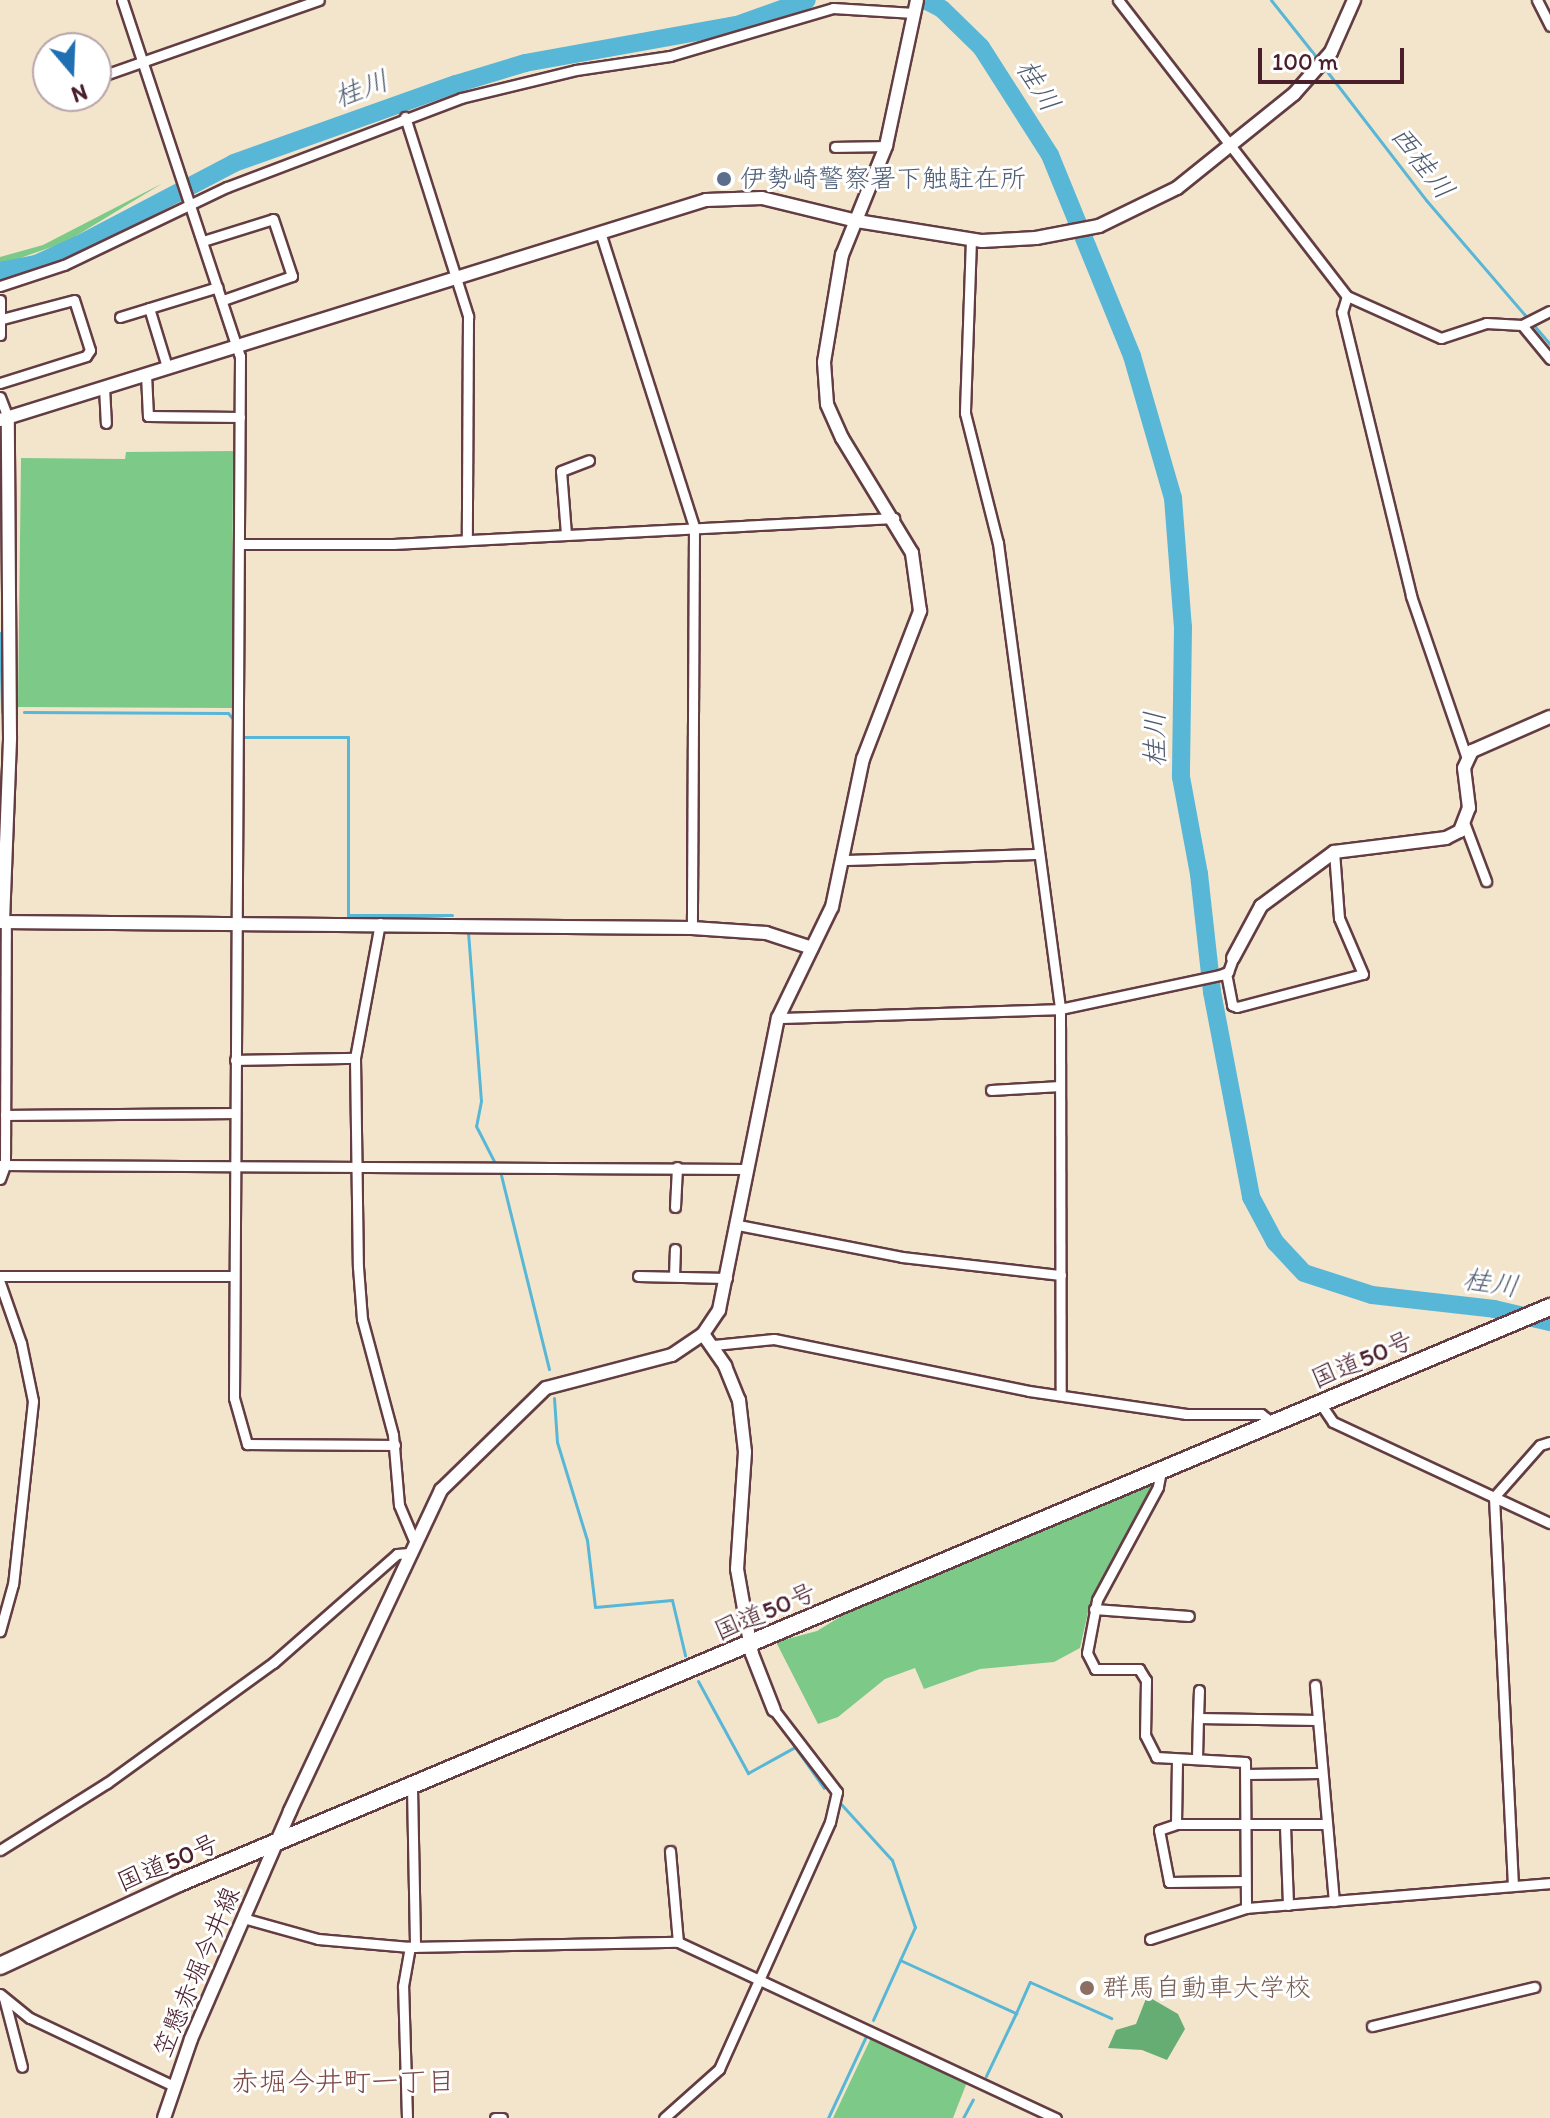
<!DOCTYPE html>
<html>
<head>
<meta charset="utf-8">
<style>
  body { margin:0 }
  #map { position:relative; width:1550px; height:2118px; overflow:hidden; background:#f3e5cc; font-family:Itim,"Klee One",sans-serif }
  div>[style] { position:absolute }
  [style*='--x'] { left:calc(var(--x)*1px); top:calc(var(--y)*1px); width:calc(var(--w)*1px); rotate:calc(var(--a)*1deg) }
  .green>* { inset:0; background:#7dc987 }
  .forest>* { inset:0; background:#66ad74 }
  .stream>* { height:3px; margin:-1.5px; padding:0 1.5px; transform-origin:1.5px; border-radius:1.5px; background:#58b7d6 }
  .river>* { height:18px; margin:-9px; padding:0 9px; transform-origin:9px; border-radius:9px; background:#58b7d6 }
  .roads { filter:drop-shadow(2px 0 #633d43) drop-shadow(-2px 0 #633d43) drop-shadow(0 2px #633d43) drop-shadow(0 -2px #633d43) }
  .street>* { height:9px; margin:-4.5px; padding:0 4.5px; transform-origin:4.5px; border-radius:4.5px; background:#fff }
  .secondary>* { height:12px; margin:-6px; padding:0 6px; transform-origin:6px; border-radius:6px; background:#fff }
  .highway>* { height:16px; margin:-8px; padding:0 8px; transform-origin:8px; border-radius:8px; background:#fff }
  .dots>* { width:22px; height:22px; translate:-50% -50%; box-sizing:border-box; border:4px solid #fff; border-radius:50% }
  span { translate:-50% -50%; white-space:nowrap; text-align:center; line-height:1.15; -webkit-text-stroke:6px #fff; paint-order:stroke }
  .service-label { font-size:26px; color:#4e5e75 }
  .left { translate:0 -50%; text-align:left }
  .street-label { font-size:26px; color:#4a1f2b }
  .education-label { font-size:26px; color:#785e54 }
  .water-label { font-size:28px; color:#505c6f; font-style:italic }
  .neighbourhood-label { font-size:28px; color:#7e4844 }
  .north { position:absolute; left:32px; top:32px; width:80px; height:80px; box-sizing:border-box; background:#fff; border:2px solid #b7a5aa; border-radius:50%; rotate:161deg; font-size:22px; font-weight:700; line-height:32px; text-align:center; color:#4a1f2b }
  .north::after { content:''; display:block; margin:auto; width:28px; height:36px; background:#1f6fb2; clip-path:polygon(50% 0,100% 100%,50% 72%,0 100%) }
  .scale { position:absolute; left:1258px; top:48px; width:146px; height:36px; box-sizing:border-box; border:4px solid #4a1f2b; border-top:0; padding-left:10px; font-size:24px; line-height:28px; white-space:nowrap; color:#4a1f2b; -webkit-text-stroke:6px #fff; paint-order:stroke }
</style>
</head>
<body>
<div id="map">
  <div class="green">
    <div style="clip-path:polygon(163px 183px,66px 242px,0 265px,0 257px,43px 245px)"></div>
    <div style="clip-path:polygon(233px 451px,232px 708px,18px 707px,21px 458px,125px 459px,126px 452px)"></div>
    <div style="clip-path:polygon(1152px 1484px,1118px 1557px,1091px 1599px,1080px 1648px,1054px 1662px,980px 1669px,924px 1689px,915px 1668px,885px 1679px,838px 1717px,818px 1724px,776px 1642px,817px 1631px,848px 1612px)"></div>
    <div style="clip-path:polygon(871px 2038px,967px 2082px,953px 2118px,833px 2118px)"></div>
  </div>
  <div class="forest">
    <div style="clip-path:polygon(1147px 1996px,1178px 2014px,1185px 2029px,1167px 2060px,1142px 2050px,1108px 2048px,1116px 2030px,1136px 2024px)"></div>
  </div>
  <div class="stream">
    <div style="--x:1271;--y:0;--w:75;--a:51.5"></div>
    <div style="--x:1322;--y:65;--w:170;--a:52.4"></div>
    <div style="--x:1426;--y:200;--w:190;--a:49.3"></div>
    <div style="--x:0;--y:633;--w:79;--a:88.5"></div>
    <div style="--x:24;--y:712;--w:204;--a:0.3"></div>
    <div style="--x:228;--y:713;--w:6;--a:51"></div>
    <div style="--x:244;--y:737;--w:104;--a:0"></div>
    <div style="--x:348;--y:737;--w:178;--a:90"></div>
    <div style="--x:348;--y:915;--w:104;--a:0"></div>
    <div style="--x:468;--y:932;--w:169;--a:85.6"></div>
    <div style="--x:481;--y:1101;--w:25;--a:101"></div>
    <div style="--x:476;--y:1126;--w:44;--a:62.9"></div>
    <div style="--x:500;--y:1171;--w:204;--a:76.1"></div>
    <div style="--x:554;--y:1398;--w:44;--a:86.1"></div>
    <div style="--x:557;--y:1442;--w:102;--a:73"></div>
    <div style="--x:587;--y:1540;--w:67;--a:83.2"></div>
    <div style="--x:595;--y:1607;--w:77;--a:-5.2"></div>
    <div style="--x:672;--y:1600;--w:57;--a:76.7"></div>
    <div style="--x:698;--y:1681;--w:105;--a:61.5"></div>
    <div style="--x:748;--y:1773;--w:54;--a:-29"></div>
    <div style="--x:795;--y:1747;--w:50;--a:54.7"></div>
    <div style="--x:841;--y:1804;--w:76;--a:47.7"></div>
    <div style="--x:892;--y:1860;--w:71;--a:71.1"></div>
    <div style="--x:915;--y:1927;--w:102;--a:114.3"></div>
    <div style="--x:900;--y:1960;--w:128;--a:24.6"></div>
    <div style="--x:1016;--y:2013;--w:70;--a:115.5"></div>
    <div style="--x:1016;--y:2013;--w:34;--a:-66"></div>
    <div style="--x:1030;--y:1982;--w:89;--a:24"></div>
    <div style="--x:828;--y:2118;--w:90;--a:-65.1"></div>
    <div style="--x:963;--y:2118;--w:21;--a:-62"></div>
  </div>
  <div class="river">
    <div style="--x:925;--y:0;--w:19;--a:28"></div>
    <div style="--x:942;--y:9;--w:54;--a:44.3"></div>
    <div style="--x:981;--y:47;--w:128;--a:57.4"></div>
    <div style="--x:1050;--y:155;--w:217;--a:67.8"></div>
    <div style="--x:1132;--y:356;--w:148;--a:73.9"></div>
    <div style="--x:1173;--y:498;--w:129;--a:85.6"></div>
    <div style="--x:1183;--y:627;--w:150;--a:90.8"></div>
    <div style="--x:1181;--y:777;--w:99;--a:79.5"></div>
    <div style="--x:1199;--y:874;--w:119;--a:83.7"></div>
    <div style="--x:1212;--y:992;--w:209;--a:79.2"></div>
    <div style="--x:1251;--y:1197;--w:51;--a:61.9"></div>
    <div style="--x:1275;--y:1242;--w:42;--a:46.9"></div>
    <div style="--x:1304;--y:1273;--w:71;--a:17.9"></div>
    <div style="--x:1372;--y:1295;--w:123;--a:6.5"></div>
    <div style="--x:1494;--y:1309;--w:57;--a:13.1"></div>
    <div style="--x:0;--y:271;--w:37;--a:-11"></div>
    <div style="--x:36;--y:264;--w:46;--a:-24.3"></div>
    <div style="--x:78;--y:245;--w:176;--a:-27.7"></div>
    <div style="--x:234;--y:163;--w:236;--a:-19.6"></div>
    <div style="--x:456;--y:84;--w:72;--a:-16.9"></div>
    <div style="--x:525;--y:63;--w:215;--a:-10.2"></div>
    <div style="--x:737;--y:25;--w:74;--a:-19.7"></div>
  </div>
  <div class="roads">
    <div class="street">
      <div style="--x:122;--y:0;--w:375;--a:71.7"></div>
      <div style="--x:240;--y:356;--w:1042;--a:90.33"></div>
      <div style="--x:234;--y:1398;--w:48;--a:74.2"></div>
      <div style="--x:247;--y:1444;--w:148;--a:0.4"></div>
      <div style="--x:1118;--y:0;--w:374;--a:52.3"></div>
      <div style="--x:1347;--y:296;--w:103;--a:24.1"></div>
      <div style="--x:1441;--y:338;--w:47;--a:-18.4"></div>
      <div style="--x:1486;--y:323;--w:36;--a:3"></div>
      <div style="--x:1522;--y:325;--w:31;--a:-27"></div>
      <div style="--x:1537;--y:0;--w:29;--a:63"></div>
      <div style="--x:96;--y:78;--w:236;--a:-19.3"></div>
      <div style="--x:405;--y:117;--w:209;--a:72.4"></div>
      <div style="--x:468;--y:316;--w:224;--a:90.3"></div>
      <div style="--x:835;--y:147;--w:51;--a:-1.1"></div>
      <div style="--x:600;--y:232;--w:310;--a:72.3"></div>
      <div style="--x:694;--y:527;--w:401;--a:90.3"></div>
      <div style="--x:971;--y:239;--w:174;--a:92"></div>
      <div style="--x:965;--y:413;--w:134;--a:75.8"></div>
      <div style="--x:998;--y:543;--w:470;--a:82.4"></div>
      <div style="--x:1060;--y:1009;--w:386;--a:89.9"></div>
      <div style="--x:203;--y:241;--w:73;--a:-17.4"></div>
      <div style="--x:273;--y:219;--w:60;--a:71.6"></div>
      <div style="--x:292;--y:276;--w:73;--a:160.8"></div>
      <div style="--x:0;--y:286;--w:67;--a:-18.2"></div>
      <div style="--x:64;--y:265;--w:181;--a:-25.6"></div>
      <div style="--x:227;--y:187;--w:250;--a:-20.8"></div>
      <div style="--x:461;--y:98;--w:118;--a:-13.7"></div>
      <div style="--x:576;--y:70;--w:95;--a:-8.5"></div>
      <div style="--x:670;--y:56;--w:170;--a:-16.4"></div>
      <div style="--x:833;--y:8;--w:81;--a:3.5"></div>
      <div style="--x:1347;--y:296;--w:17;--a:107"></div>
      <div style="--x:1342;--y:312;--w:292;--a:76.3"></div>
      <div style="--x:1411;--y:596;--w:172;--a:71"></div>
      <div style="--x:0;--y:300;--w:35;--a:90"></div>
      <div style="--x:149;--y:308;--w:62;--a:73"></div>
      <div style="--x:120;--y:317;--w:102;--a:-17"></div>
      <div style="--x:1522;--y:325;--w:44;--a:50.5"></div>
      <div style="--x:146;--y:374;--w:42;--a:87.3"></div>
      <div style="--x:148;--y:416;--w:92;--a:0.6"></div>
      <div style="--x:0;--y:383;--w:90;--a:-17.4"></div>
      <div style="--x:86;--y:356;--w:7;--a:-56"></div>
      <div style="--x:90;--y:350;--w:52;--a:-107.7"></div>
      <div style="--x:74;--y:300;--w:74;--a:165.2"></div>
      <div style="--x:104;--y:387;--w:36;--a:87"></div>
      <div style="--x:0;--y:397;--w:22;--a:69"></div>
      <div style="--x:566;--y:534;--w:63;--a:-94.5"></div>
      <div style="--x:561;--y:471;--w:30;--a:-21"></div>
      <div style="--x:239;--y:544;--w:154;--a:0"></div>
      <div style="--x:393;--y:544;--w:502;--a:-2.97"></div>
      <div style="--x:1465;--y:825;--w:60;--a:69.4"></div>
      <div style="--x:843;--y:860;--w:196;--a:-1.8"></div>
      <div style="--x:380;--y:923;--w:137;--a:100.5"></div>
      <div style="--x:355;--y:1058;--w:209;--a:89.2"></div>
      <div style="--x:358;--y:1267;--w:52;--a:85.6"></div>
      <div style="--x:362;--y:1319;--w:120;--a:75"></div>
      <div style="--x:393;--y:1435;--w:70;--a:85.1"></div>
      <div style="--x:399;--y:1505;--w:39;--a:67"></div>
      <div style="--x:1226;--y:973;--w:33;--a:79"></div>
      <div style="--x:1232;--y:1005;--w:5;--a:22"></div>
      <div style="--x:1237;--y:1007;--w:130;--a:-14.7"></div>
      <div style="--x:1363;--y:974;--w:61;--a:-113.2"></div>
      <div style="--x:1339;--y:918;--w:66;--a:-94.3"></div>
      <div style="--x:778;--y:1018;--w:282;--a:-1.8"></div>
      <div style="--x:1060;--y:1009;--w:164;--a:-12"></div>
      <div style="--x:1220;--y:975;--w:9;--a:-21"></div>
      <div style="--x:1228;--y:972;--w:15;--a:-70"></div>
      <div style="--x:235;--y:1060;--w:120;--a:-1"></div>
      <div style="--x:991;--y:1090;--w:69;--a:-3.3"></div>
      <div style="--x:5;--y:1115;--w:229;--a:-0.5"></div>
      <div style="--x:0;--y:1165;--w:748;--a:0.31"></div>
      <div style="--x:0;--y:1179;--w:15;--a:-70"></div>
      <div style="--x:5;--y:1165;--w:243;--a:-89.8"></div>
      <div style="--x:675;--y:1207;--w:40;--a:-87.1"></div>
      <div style="--x:738;--y:1225;--w:167;--a:11"></div>
      <div style="--x:902;--y:1257;--w:160;--a:6.5"></div>
      <div style="--x:0;--y:1276;--w:233;--a:0"></div>
      <div style="--x:638;--y:1276;--w:89;--a:1.3"></div>
      <div style="--x:674;--y:1276;--w:27;--a:-88"></div>
      <div style="--x:0;--y:1283;--w:64;--a:70.7"></div>
      <div style="--x:21;--y:1343;--w:59;--a:78.3"></div>
      <div style="--x:33;--y:1401;--w:184;--a:96.2"></div>
      <div style="--x:13;--y:1584;--w:49;--a:105.5"></div>
      <div style="--x:714;--y:1345;--w:60;--a:-5.7"></div>
      <div style="--x:774;--y:1339;--w:260;--a:11.5"></div>
      <div style="--x:1029;--y:1391;--w:159;--a:8.3"></div>
      <div style="--x:1186;--y:1414;--w:75;--a:0"></div>
      <div style="--x:1261;--y:1414;--w:15;--a:37"></div>
      <div style="--x:1320;--y:1403;--w:23;--a:56"></div>
      <div style="--x:1333;--y:1422;--w:239;--a:25"></div>
      <div style="--x:1161;--y:1471;--w:16;--a:101"></div>
      <div style="--x:1158;--y:1487;--w:128;--a:118.4"></div>
      <div style="--x:1097;--y:1600;--w:54;--a:100.7"></div>
      <div style="--x:1087;--y:1653;--w:18;--a:63"></div>
      <div style="--x:1095;--y:1669;--w:44;--a:0"></div>
      <div style="--x:1139;--y:1669;--w:13;--a:58"></div>
      <div style="--x:1146;--y:1680;--w:55;--a:91"></div>
      <div style="--x:1145;--y:1735;--w:25;--a:63"></div>
      <div style="--x:1156;--y:1757;--w:89;--a:3.2"></div>
      <div style="--x:1245;--y:1762;--w:146;--a:89.6"></div>
      <div style="--x:1094;--y:1609;--w:95;--a:4.2"></div>
      <div style="--x:1315;--y:1685;--w:217;--a:85"></div>
      <div style="--x:1198;--y:1718;--w:28;--a:-88"></div>
      <div style="--x:1197;--y:1758;--w:40;--a:-88.6"></div>
      <div style="--x:1198;--y:1718;--w:119;--a:1"></div>
      <div style="--x:1246;--y:1774;--w:75;--a:-0.8"></div>
      <div style="--x:412;--y:1787;--w:160;--a:88.9"></div>
      <div style="--x:1176;--y:1824;--w:65;--a:-89.1"></div>
      <div style="--x:1285;--y:1826;--w:79;--a:87.8"></div>
      <div style="--x:0;--y:1850;--w:126;--a:-32.1"></div>
      <div style="--x:107;--y:1783;--w:205;--a:-35.9"></div>
      <div style="--x:273;--y:1663;--w:165;--a:-41.3"></div>
      <div style="--x:397;--y:1554;--w:12;--a:-5"></div>
      <div style="--x:670;--y:1851;--w:91;--a:85"></div>
      <div style="--x:1245;--y:1881;--w:76;--a:179.2"></div>
      <div style="--x:1169;--y:1882;--w:53;--a:-100.9"></div>
      <div style="--x:1159;--y:1830;--w:18;--a:-19"></div>
      <div style="--x:1176;--y:1824;--w:148;--a:0"></div>
      <div style="--x:1513;--y:1886;--w:389;--a:-92.8"></div>
      <div style="--x:1494;--y:1497;--w:69;--a:-48.5"></div>
      <div style="--x:1540;--y:1445;--w:10;--a:-17"></div>
      <div style="--x:243;--y:1918;--w:78;--a:15.6"></div>
      <div style="--x:318;--y:1939;--w:92;--a:5"></div>
      <div style="--x:410;--y:1947;--w:268;--a:-1.1"></div>
      <div style="--x:678;--y:1942;--w:417;--a:25"></div>
      <div style="--x:1150;--y:1939;--w:101;--a:-17.9"></div>
      <div style="--x:1246;--y:1908;--w:305;--a:-4.7"></div>
      <div style="--x:0;--y:1994;--w:38;--a:39"></div>
      <div style="--x:30;--y:2018;--w:159;--a:25.3"></div>
      <div style="--x:4;--y:1998;--w:71;--a:75.4"></div>
      <div style="--x:1372;--y:2026;--w:167;--a:-13.5"></div>
      <div style="--x:407;--y:2118;--w:132;--a:-91.7"></div>
      <div style="--x:403;--y:1986;--w:40;--a:-80"></div>
      <div style="--x:495;--y:2118;--w:7;--a:0"></div>
      <div style="--x:664;--y:2118;--w:74;--a:-41.7"></div>
      <div style="--x:719;--y:2069;--w:271;--a:-65.8"></div>
      <div style="--x:830;--y:1822;--w:31;--a:-77"></div>
      <div style="--x:837;--y:1792;--w:103;--a:-127.5"></div>
    </div>
    <div class="secondary">
      <div style="--x:0;--y:420;--w:739;--a:-17.31"></div>
      <div style="--x:706;--y:200;--w:56;--a:-2"></div>
      <div style="--x:762;--y:198;--w:98;--a:13.6"></div>
      <div style="--x:857;--y:221;--w:127;--a:9.1"></div>
      <div style="--x:982;--y:241;--w:54;--a:-3.2"></div>
      <div style="--x:1036;--y:238;--w:64;--a:-10.8"></div>
      <div style="--x:1099;--y:226;--w:87;--a:-26"></div>
      <div style="--x:1177;--y:188;--w:150;--a:-38.8"></div>
      <div style="--x:1294;--y:94;--w:56;--a:-48.6"></div>
      <div style="--x:1331;--y:52;--w:57;--a:-66.1"></div>
      <div style="--x:0;--y:922;--w:692;--a:0.5"></div>
      <div style="--x:692;--y:928;--w:74;--a:3.9"></div>
      <div style="--x:766;--y:933;--w:48;--a:18.1"></div>
      <div style="--x:3;--y:922;--w:185;--a:-87.8"></div>
      <div style="--x:10;--y:737;--w:319;--a:-90.4"></div>
      <div style="--x:1233;--y:958;--w:59;--a:-61.7"></div>
      <div style="--x:1261;--y:906;--w:91;--a:-36.5"></div>
      <div style="--x:1334;--y:852;--w:113;--a:-7.1"></div>
      <div style="--x:1446;--y:838;--w:16;--a:-27"></div>
      <div style="--x:1460;--y:831;--w:25;--a:-69"></div>
      <div style="--x:1469;--y:808;--w:40;--a:-97.1"></div>
      <div style="--x:1464;--y:768;--w:19;--a:-65"></div>
      <div style="--x:1472;--y:751;--w:85;--a:-23.6"></div>
      <div style="--x:703;--y:1334;--w:39;--a:55"></div>
      <div style="--x:725;--y:1366;--w:37;--a:68"></div>
      <div style="--x:739;--y:1400;--w:52;--a:83.4"></div>
      <div style="--x:745;--y:1452;--w:117;--a:93.9"></div>
      <div style="--x:737;--y:1569;--w:86;--a:80"></div>
      <div style="--x:752;--y:1654;--w:60;--a:68.6"></div>
      <div style="--x:164;--y:2118;--w:83;--a:-71.1"></div>
      <div style="--x:191;--y:2039;--w:249;--a:-66.5"></div>
      <div style="--x:290;--y:1811;--w:355;--a:-64.8"></div>
      <div style="--x:441;--y:1490;--w:146;--a:-44.2"></div>
      <div style="--x:546;--y:1388;--w:130;--a:-14.7"></div>
      <div style="--x:672;--y:1355;--w:37;--a:-34"></div>
      <div style="--x:703;--y:1334;--w:29;--a:-56"></div>
      <div style="--x:719;--y:1310;--w:298;--a:-78.6"></div>
      <div style="--x:778;--y:1018;--w:123;--a:-64.1"></div>
      <div style="--x:832;--y:907;--w:151;--a:-78.2"></div>
      <div style="--x:863;--y:759;--w:159;--a:-68.9"></div>
      <div style="--x:920;--y:611;--w:59;--a:-97.9"></div>
      <div style="--x:912;--y:553;--w:135;--a:-121.3"></div>
      <div style="--x:842;--y:438;--w:37;--a:-114"></div>
      <div style="--x:827;--y:404;--w:42;--a:-94.1"></div>
      <div style="--x:824;--y:362;--w:109;--a:-80.5"></div>
      <div style="--x:842;--y:255;--w:118;--a:-68"></div>
      <div style="--x:886;--y:146;--w:149;--a:-78"></div>
    </div>
    <div class="highway">
      <div style="--x:0;--y:1966;--w:197;--a:-24.9"></div>
      <div style="--x:179;--y:1883;--w:1487;--a:-22.79"></div>
    </div>
  </div>
  <div class="dots">
    <div style="left:724px;top:179px;background:#5c6f8a"></div>
    <div style="left:1087px;top:1988px;background:#8d6e63"></div>
  </div>
  <div class="service-label">
    <span class="left" style="left:740px;top:179px">伊勢崎警察署下触駐在所</span>
  </div>
  <div class="street-label">
    <span style="left:1362px;top:1360px;rotate:-23deg">国道50号</span>
    <span style="left:765px;top:1612px;rotate:-23deg">国道50号</span>
    <span style="left:168px;top:1863px;rotate:-23deg">国道50号</span>
    <span style="left:197px;top:1972px;rotate:-67deg">笠懸赤堀今井線</span>
  </div>
  <div class="education-label">
    <span class="left" style="left:1103px;top:1988px">群馬自動車大学校</span>
  </div>
  <div class="water-label">
    <span style="left:1039px;top:85px;rotate:58deg">桂川</span>
    <span style="left:361px;top:88px;rotate:-20deg">桂川</span>
    <span style="left:1423px;top:162px;rotate:52deg">西桂川</span>
    <span style="left:1154px;top:739px;rotate:-90deg">桂川</span>
    <span style="left:1491px;top:1282px;rotate:9deg">桂川</span>
  </div>
  <div class="neighbourhood-label">
    <span style="left:343px;top:2081px">赤堀今井町一丁目</span>
  </div>
  <div class="north">N</div>
  <div class="scale">100 m</div>
</div>
</body>
</html>
